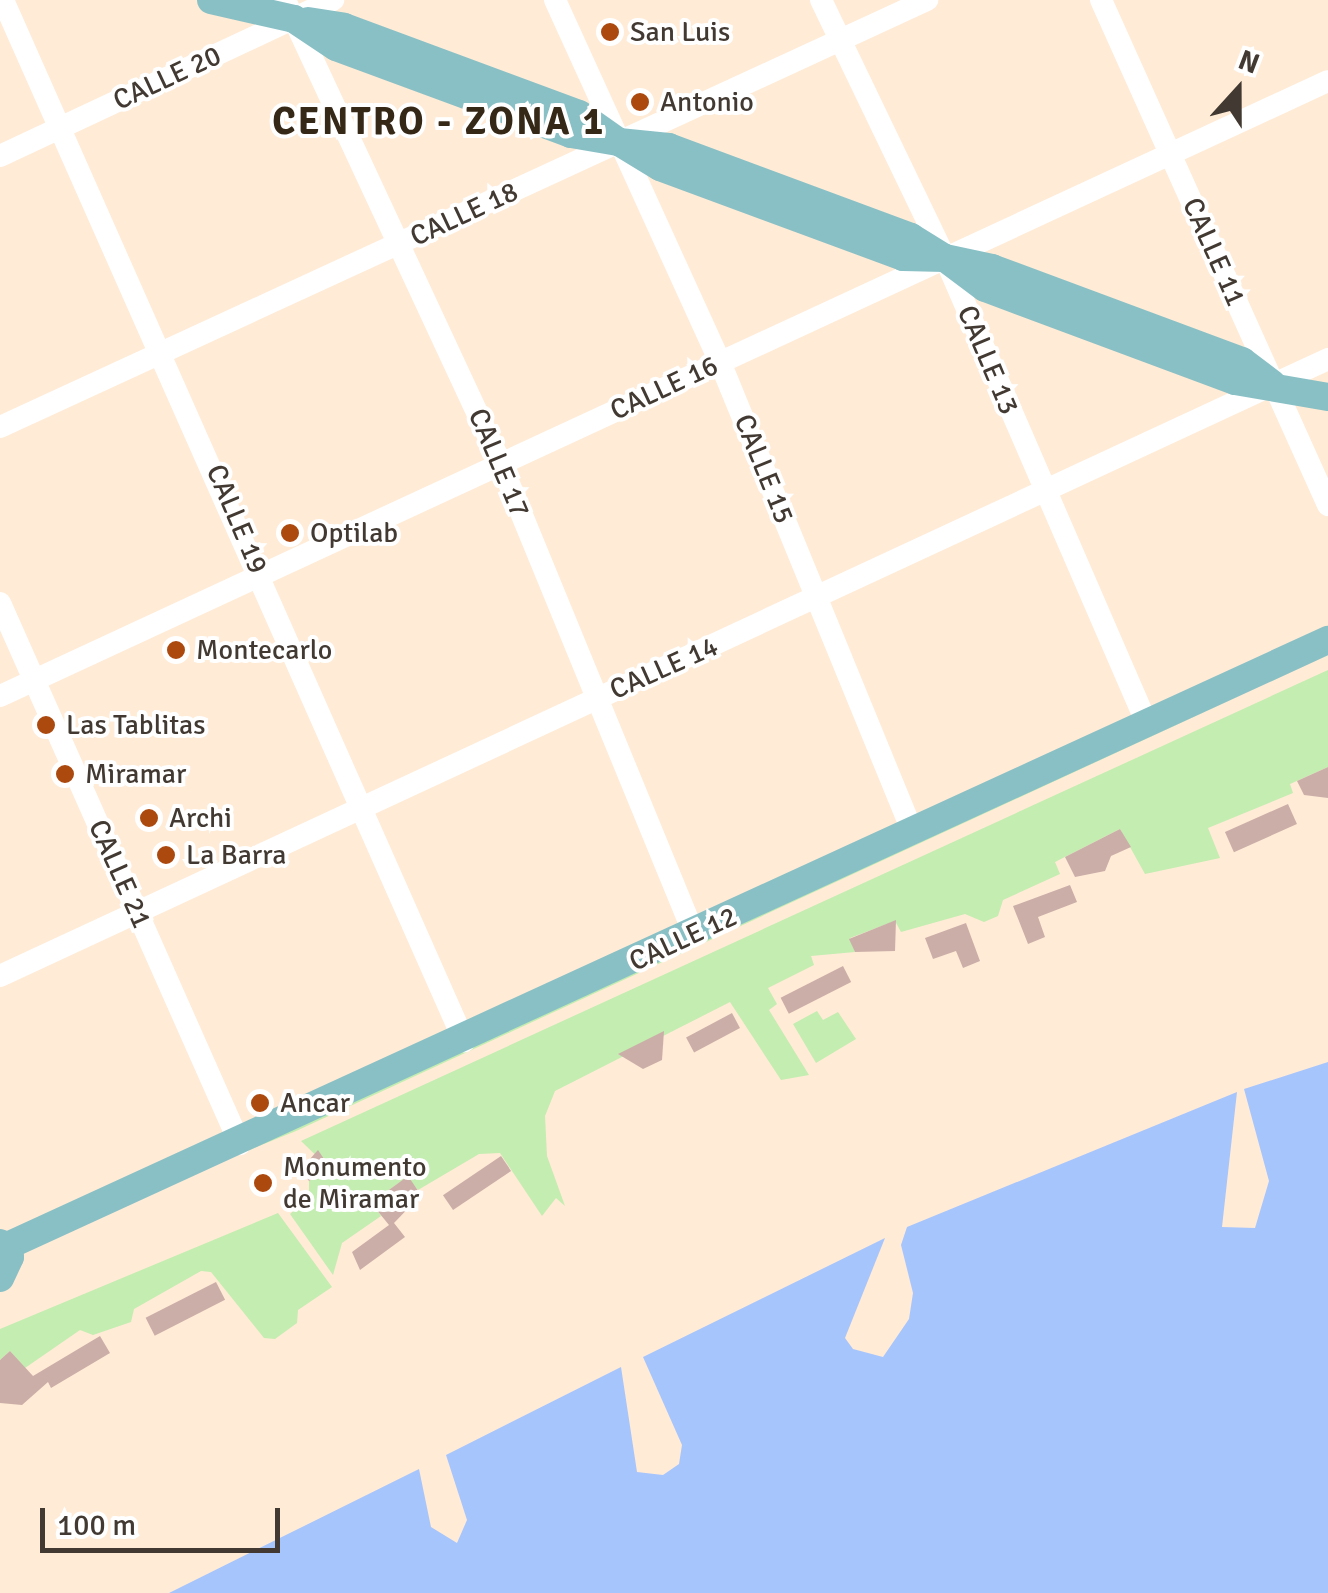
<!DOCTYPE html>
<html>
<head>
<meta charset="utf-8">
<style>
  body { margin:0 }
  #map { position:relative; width:1328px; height:1593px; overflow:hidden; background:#ffebd6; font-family:Signika,sans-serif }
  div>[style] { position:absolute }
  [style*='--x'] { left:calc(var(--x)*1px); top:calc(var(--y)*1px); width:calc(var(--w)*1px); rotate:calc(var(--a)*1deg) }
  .green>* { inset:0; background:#c3edb1 }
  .water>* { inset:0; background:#a7c5fd }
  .building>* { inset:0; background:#cbaea8; transform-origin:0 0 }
  .minor>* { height:22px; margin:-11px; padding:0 11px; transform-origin:11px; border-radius:11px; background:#fff }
  .major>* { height:28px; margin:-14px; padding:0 14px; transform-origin:14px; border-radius:14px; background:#89c0c6 }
  .dots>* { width:28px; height:28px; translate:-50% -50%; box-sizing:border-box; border:5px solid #fff; border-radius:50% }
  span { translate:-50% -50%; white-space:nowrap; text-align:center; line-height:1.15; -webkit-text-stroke:8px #fff; paint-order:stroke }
  .poi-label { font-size:28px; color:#423a32 }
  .left { translate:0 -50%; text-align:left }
  .street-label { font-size:28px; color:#423a32 }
  .district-label { font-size:38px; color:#362817; font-weight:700; letter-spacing:2.5px }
  .north { position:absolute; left:1188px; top:40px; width:100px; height:100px; -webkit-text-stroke:8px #fff; paint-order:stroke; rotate:21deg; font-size:28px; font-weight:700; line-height:40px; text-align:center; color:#423a32 }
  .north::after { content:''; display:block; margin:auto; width:35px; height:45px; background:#423a32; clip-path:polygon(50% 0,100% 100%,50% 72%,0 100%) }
  .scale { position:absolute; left:40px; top:1508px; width:240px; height:45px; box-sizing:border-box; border:5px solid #423a32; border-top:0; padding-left:12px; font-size:30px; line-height:35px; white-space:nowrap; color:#423a32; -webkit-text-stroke:8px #fff; paint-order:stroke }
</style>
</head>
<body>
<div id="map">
  <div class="green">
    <div style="clip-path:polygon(1328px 655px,296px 1131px,237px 1155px)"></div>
    <div style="clip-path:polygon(1328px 670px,1328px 767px,1290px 784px,1293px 793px,1208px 828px,1220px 858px,1145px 874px,1120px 829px,1055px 862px,1060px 874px,1003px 900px,998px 916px,984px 922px,965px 914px,901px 932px,895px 921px,850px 938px,855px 952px,811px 956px,814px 965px,768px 988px,777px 1004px,769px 1010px,809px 1075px,781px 1080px,730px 1002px,555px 1091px,545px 1116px,547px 1156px,565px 1206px,556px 1198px,542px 1216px,500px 1153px,479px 1154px,418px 1190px,407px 1177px,372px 1202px,381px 1216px,342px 1243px,333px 1275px,290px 1214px,309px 1197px,309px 1181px,329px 1168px,301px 1141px)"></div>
    <div style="clip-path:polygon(817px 1011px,823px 1020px,838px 1012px,856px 1039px,816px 1063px,793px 1024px)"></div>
    <div style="clip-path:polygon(278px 1213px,332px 1287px,298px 1310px,297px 1323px,275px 1339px,264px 1338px,211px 1272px,201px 1271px,134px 1309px,131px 1322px,93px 1335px,80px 1330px,25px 1368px,10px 1351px,0 1360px,0 1329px)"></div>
  </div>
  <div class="water">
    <div style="clip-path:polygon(1328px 1062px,1328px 1593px,169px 1593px,419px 1469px,431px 1527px,457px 1543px,467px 1520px,446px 1455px,621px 1367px,637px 1472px,663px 1475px,679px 1464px,682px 1445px,643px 1357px,885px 1238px,845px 1338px,853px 1349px,883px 1357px,909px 1319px,913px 1293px,901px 1245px,907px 1227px,1237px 1092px,1222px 1227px,1255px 1228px,1269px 1181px,1244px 1089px)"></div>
  </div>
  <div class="building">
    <div style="clip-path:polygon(1328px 767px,1328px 798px,1304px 795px,1297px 781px)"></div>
    <div style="left:1288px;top:804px;width:22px;height:69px;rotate:66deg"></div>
    <div style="clip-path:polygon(1120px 829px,1131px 847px,1111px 856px,1105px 871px,1075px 877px,1065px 857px)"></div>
    <div style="clip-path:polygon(1070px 885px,1077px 902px,1038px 917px,1045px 937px,1028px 944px,1013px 906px)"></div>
    <div style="clip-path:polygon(896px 920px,895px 951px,855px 952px,849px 939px)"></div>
    <div style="clip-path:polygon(966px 923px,980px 961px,963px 968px,956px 951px,933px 959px,925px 938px)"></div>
    <div style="left:843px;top:966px;width:18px;height:70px;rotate:63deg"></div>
    <div style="left:732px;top:1013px;width:17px;height:52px;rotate:62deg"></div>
    <div style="clip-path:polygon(664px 1031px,662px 1060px,643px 1069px,618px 1054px)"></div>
    <div style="clip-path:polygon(318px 1150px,330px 1168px,309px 1181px,301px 1169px)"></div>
    <div style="left:501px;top:1156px;width:18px;height:70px;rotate:56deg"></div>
    <div style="clip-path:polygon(408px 1176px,421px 1195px,394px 1223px,405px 1237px,360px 1270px,352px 1252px,389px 1225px,371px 1203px)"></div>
    <div style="left:216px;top:1282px;width:20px;height:79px;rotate:63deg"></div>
    <div style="clip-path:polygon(100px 1336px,110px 1353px,51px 1388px,48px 1382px,22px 1405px,0 1403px,0 1360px,10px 1351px,33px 1376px)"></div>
  </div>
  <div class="minor">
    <div style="--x:3;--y:0;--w:1139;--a:66.11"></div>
    <div style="--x:285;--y:0;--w:512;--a:65.04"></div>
    <div style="--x:501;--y:464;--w:508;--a:67.68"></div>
    <div style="--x:555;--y:0;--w:398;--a:65.5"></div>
    <div style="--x:720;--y:362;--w:509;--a:67.72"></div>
    <div style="--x:821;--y:0;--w:286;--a:64.3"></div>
    <div style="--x:945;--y:258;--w:508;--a:66.56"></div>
    <div style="--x:1101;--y:0;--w:554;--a:65.8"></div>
    <div style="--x:0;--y:156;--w:368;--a:-25.1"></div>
    <div style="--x:0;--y:427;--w:1021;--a:-24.73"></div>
    <div style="--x:0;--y:603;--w:592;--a:66.08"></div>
    <div style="--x:0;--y:696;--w:1463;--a:-24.85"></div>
    <div style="--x:0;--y:976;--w:1464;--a:-24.92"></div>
  </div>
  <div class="major">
    <div style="--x:211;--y:0;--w:85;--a:12.9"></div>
    <div style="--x:294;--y:19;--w:50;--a:33.7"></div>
    <div style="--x:336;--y:47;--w:251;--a:20.3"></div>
    <div style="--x:571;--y:134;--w:49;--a:9.5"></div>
    <div style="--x:619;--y:142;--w:48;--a:31.4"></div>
    <div style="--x:660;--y:167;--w:259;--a:20.3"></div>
    <div style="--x:903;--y:257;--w:42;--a:1.4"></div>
    <div style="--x:945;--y:258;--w:50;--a:36.9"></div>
    <div style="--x:985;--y:288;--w:267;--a:20.4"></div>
    <div style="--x:1235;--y:381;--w:94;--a:9.8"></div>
    <div style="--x:308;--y:21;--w:36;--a:9"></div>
    <div style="--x:344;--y:27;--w:251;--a:20.3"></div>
    <div style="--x:579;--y:114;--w:49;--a:35"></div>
    <div style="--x:619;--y:142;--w:50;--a:5.7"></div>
    <div style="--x:669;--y:147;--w:258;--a:20.4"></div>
    <div style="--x:911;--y:237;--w:40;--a:32"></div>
    <div style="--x:945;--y:258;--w:48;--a:12"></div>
    <div style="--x:992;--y:268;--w:267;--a:20.4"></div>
    <div style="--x:1242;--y:361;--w:38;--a:37"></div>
    <div style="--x:0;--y:1243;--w:17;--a:54"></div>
    <div style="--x:10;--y:1257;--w:23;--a:115"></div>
    <div style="--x:5;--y:1247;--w:1456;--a:-24.65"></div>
  </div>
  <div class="dots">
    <div style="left:610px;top:32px;background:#ac490f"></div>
    <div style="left:640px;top:102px;background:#ac490f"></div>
    <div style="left:290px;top:533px;background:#ac490f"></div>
    <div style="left:176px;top:650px;background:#ac490f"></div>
    <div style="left:46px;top:725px;background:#ac490f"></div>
    <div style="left:65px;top:774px;background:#ac490f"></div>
    <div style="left:149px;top:818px;background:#ac490f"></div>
    <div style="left:166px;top:855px;background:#ac490f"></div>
    <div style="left:260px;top:1103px;background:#ac490f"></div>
    <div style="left:263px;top:1183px;background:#ac490f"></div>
  </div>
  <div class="poi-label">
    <span class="left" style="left:630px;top:32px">San Luis</span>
    <span class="left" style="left:660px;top:102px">Antonio</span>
    <span class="left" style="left:310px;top:533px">Optilab</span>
    <span class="left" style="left:196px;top:650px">Montecarlo</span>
    <span class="left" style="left:66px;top:725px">Las Tablitas</span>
    <span class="left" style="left:85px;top:774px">Miramar</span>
    <span class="left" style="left:169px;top:818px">Archi</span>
    <span class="left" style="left:186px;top:855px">La Barra</span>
    <span class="left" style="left:280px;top:1103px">Ancar</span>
    <span class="left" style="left:283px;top:1183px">Monumento<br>de Miramar</span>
  </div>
  <div class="street-label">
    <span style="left:167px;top:78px;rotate:-25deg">CALLE 20</span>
    <span style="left:464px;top:214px;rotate:-25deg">CALLE 18</span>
    <span style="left:1214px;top:252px;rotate:66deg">CALLE 11</span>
    <span style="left:988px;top:360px;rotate:67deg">CALLE 13</span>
    <span style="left:664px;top:388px;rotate:-25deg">CALLE 16</span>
    <span style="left:499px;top:463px;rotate:67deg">CALLE 17</span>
    <span style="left:764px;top:469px;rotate:68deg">CALLE 15</span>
    <span style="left:237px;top:519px;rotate:67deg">CALLE 19</span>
    <span style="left:664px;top:668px;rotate:-24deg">CALLE 14</span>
    <span style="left:120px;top:874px;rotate:66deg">CALLE 21</span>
    <span style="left:683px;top:939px;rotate:-25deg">CALLE 12</span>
  </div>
  <div class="district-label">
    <span style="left:439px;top:122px">CENTRO - ZONA 1</span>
  </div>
  <div class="north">N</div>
  <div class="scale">100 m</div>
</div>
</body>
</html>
